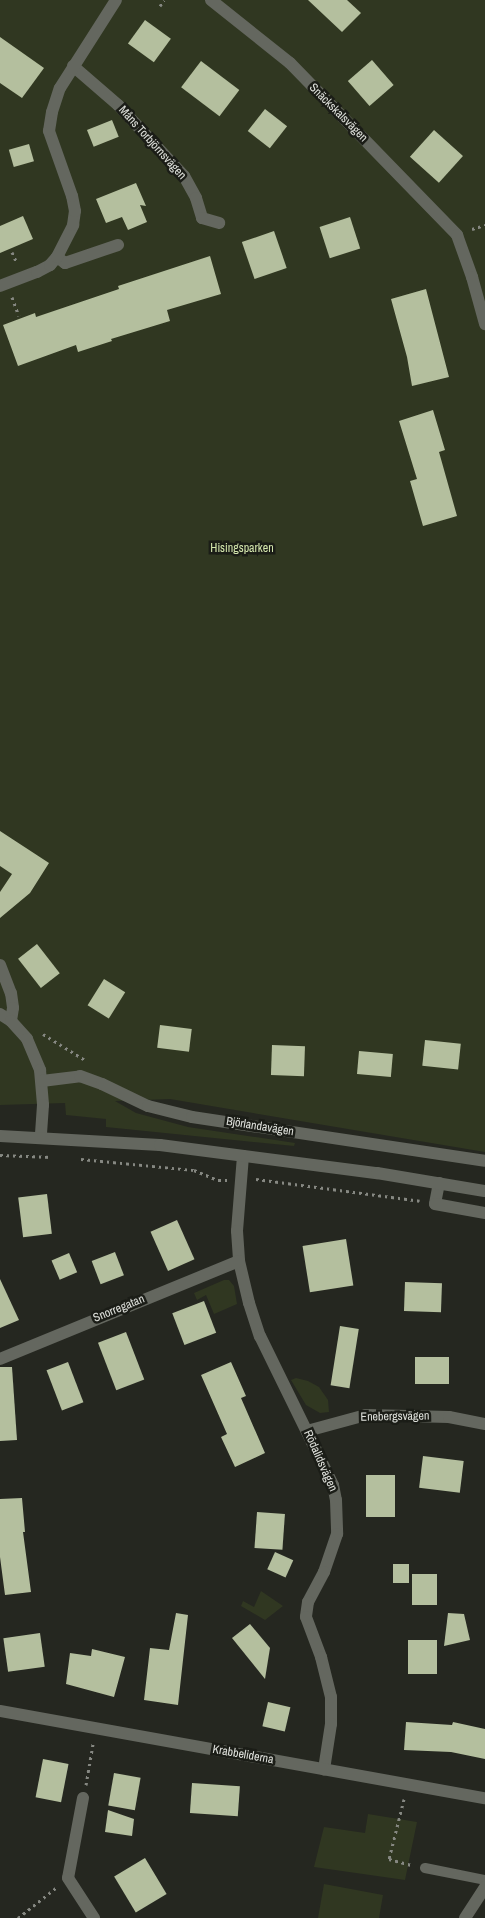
<!DOCTYPE html>
<html>
<head>
<meta charset="utf-8">
<style>
  body { margin:0 }
  #map { position:relative; width:485px; height:1918px; overflow:hidden; background:#252720; font-family:"Archivo Narrow",sans-serif }
  div>[style] { position:absolute }
  [style*='--x'] { left:calc(var(--x)*1px); top:calc(var(--y)*1px); width:calc(var(--w)*1px); rotate:calc(var(--a)*1deg) }
  .green>* { inset:0; background:#303721 }
  .building>* { inset:0; background:#b4bf9e; transform-origin:0 0 }
  .path>* { height:3px; margin-top:-1.5px; transform-origin:0; background:repeating-linear-gradient(90deg,#868882 0 2.5px,transparent 0 6.5px) }
  .lane>* { height:10px; margin:-5px; padding:0 5px; transform-origin:5px; border-radius:5px; background:#64675f }
  .street>* { height:12px; margin:-6px; padding:0 6px; transform-origin:6px; border-radius:6px; background:#64675f }
  .secondary>* { height:12px; margin:-6px; padding:0 6px; transform-origin:6px; border-radius:6px; background:#64675f }
  span { translate:-50% -50%; white-space:nowrap; text-align:center; line-height:1.15; -webkit-text-stroke:5px #1b1d17; paint-order:stroke }
  .street-label { font-size:12px; color:#dee0db }
  .park-label { font-size:12px; color:#d4e6ad }
</style>
</head>
<body>
<div id="map">
  <div class="green">
    <div style="clip-path:polygon(0 0,485px 0,485px 1152px,170px 1099px,115px 1101px,136px 1113px,188px 1127px,295px 1143px,294px 1146px,106px 1127px,106px 1119px,66px 1115px,65px 1103px,0 1105px)"></div>
    <div style="clip-path:polygon(224px 1280px,229px 1280px,234px 1286px,237px 1304px,214px 1314px,206px 1295px,197px 1300px,194px 1293px)"></div>
    <div style="clip-path:polygon(296px 1378px,308px 1381px,319px 1387px,328px 1400px,329px 1412px,320px 1413px,306px 1405px,291px 1380px)"></div>
    <div style="clip-path:polygon(261px 1591px,283px 1606px,265px 1620px,241px 1606px,243px 1601px,254px 1607px)"></div>
    <div style="clip-path:polygon(368px 1814px,417px 1822px,405px 1880px,314px 1867px,324px 1827px,365px 1833px)"></div>
    <div style="clip-path:polygon(324px 1884px,383px 1895px,379px 1918px,318px 1918px)"></div>
  </div>
  <div class="building">
    <div style="clip-path:polygon(308px 0,347px 0,361px 13px,342px 32px)"></div>
    <div style="left:145px;top:20px;width:32px;height:29px;rotate:36deg"></div>
    <div style="clip-path:polygon(0 37px,44px 68px,22px 98px,0 83px)"></div>
    <div style="left:372px;top:60px;width:33px;height:32px;rotate:49deg"></div>
    <div style="left:201px;top:61px;width:48px;height:33px;rotate:37deg"></div>
    <div style="left:265px;top:109px;width:28px;height:28px;rotate:38deg"></div>
    <div style="left:112px;top:120px;width:18px;height:27px;rotate:68deg"></div>
    <div style="left:434px;top:130px;width:39px;height:36px;rotate:42deg"></div>
    <div style="left:29px;top:144px;width:18px;height:21px;rotate:74deg"></div>
    <div style="clip-path:polygon(136px 183px,146px 206px,140px 205px,147px 222px,128px 230px,122px 217px,106px 223px,96px 199px)"></div>
    <div style="clip-path:polygon(23px 216px,33px 239px,0 253px,0 226px)"></div>
    <div style="left:350px;top:217px;width:33px;height:32px;rotate:72deg"></div>
    <div style="left:274px;top:231px;width:39px;height:34px;rotate:71deg"></div>
    <div style="clip-path:polygon(210px 256px,221px 294px,167px 310px,170px 321px,111px 339px,112px 341px,78px 352px,76px 345px,18px 366px,3px 325px,35px 313px,36px 317px,119px 289px,118px 286px)"></div>
    <div style="clip-path:polygon(426px 289px,449px 377px,412px 386px,407px 357px,391px 299px)"></div>
    <div style="clip-path:polygon(433px 410px,445px 450px,439px 452px,457px 516px,423px 526px,410px 481px,417px 479px,399px 421px)"></div>
    <div style="clip-path:polygon(0 831px,49px 863px,30px 893px,0 918px,0 892px,12px 874px,0 866px)"></div>
    <div style="left:37px;top:944px;width:37px;height:24px;rotate:52deg"></div>
    <div style="left:104px;top:979px;width:25px;height:31px;rotate:32deg"></div>
    <div style="left:160px;top:1025px;width:32px;height:23px;rotate:7deg"></div>
    <div style="left:425px;top:1040px;width:36px;height:26px;rotate:6deg"></div>
    <div style="left:272px;top:1045px;width:33px;height:30px;rotate:2deg"></div>
    <div style="left:359px;top:1051px;width:34px;height:23px;rotate:5deg"></div>
    <div style="left:47px;top:1194px;width:40px;height:29px;rotate:83deg"></div>
    <div style="left:177px;top:1220px;width:43px;height:29px;rotate:66deg"></div>
    <div style="left:346px;top:1239px;width:47px;height:44px;rotate:81deg"></div>
    <div style="left:115px;top:1252px;width:25px;height:25px;rotate:69deg"></div>
    <div style="left:69px;top:1253px;width:21px;height:19px;rotate:67deg"></div>
    <div style="clip-path:polygon(0 1279px,19px 1320px,0 1328px)"></div>
    <div style="left:405px;top:1282px;width:37px;height:29px;rotate:2deg"></div>
    <div style="left:204px;top:1301px;width:34px;height:34px;rotate:69deg"></div>
    <div style="left:340px;top:1326px;width:19px;height:60px;rotate:9deg"></div>
    <div style="left:126px;top:1332px;width:51px;height:30px;rotate:69deg"></div>
    <div style="left:415px;top:1357px;width:34px;height:27px"></div>
    <div style="left:68px;top:1362px;width:43px;height:23px;rotate:69deg"></div>
    <div style="clip-path:polygon(231px 1362px,246px 1396px,241px 1398px,265px 1453px,235px 1467px,221px 1437px,227px 1434px,201px 1375px)"></div>
    <div style="clip-path:polygon(0 1367px,12px 1367px,17px 1440px,0 1441px)"></div>
    <div style="left:423px;top:1456px;width:41px;height:32px;rotate:7deg"></div>
    <div style="left:366px;top:1475px;width:29px;height:42px"></div>
    <div style="clip-path:polygon(22px 1498px,25px 1532px,23px 1532px,31px 1592px,5px 1595px,0 1557px,0 1499px)"></div>
    <div style="left:257px;top:1512px;width:28px;height:36px;rotate:4deg"></div>
    <div style="left:275px;top:1552px;width:20px;height:19px;rotate:24deg"></div>
    <div style="left:393px;top:1564px;width:16px;height:19px"></div>
    <div style="left:412px;top:1574px;width:25px;height:31px"></div>
    <div style="clip-path:polygon(176px 1613px,188px 1615px,178px 1705px,144px 1700px,150px 1648px,169px 1650px)"></div>
    <div style="clip-path:polygon(448px 1613px,464px 1614px,470px 1640px,444px 1646px)"></div>
    <div style="clip-path:polygon(250px 1624px,270px 1648px,265px 1679px,232px 1638px)"></div>
    <div style="left:40px;top:1633px;width:34px;height:37px;rotate:82deg"></div>
    <div style="left:408px;top:1640px;width:29px;height:34px"></div>
    <div style="clip-path:polygon(92px 1649px,125px 1657px,114px 1697px,66px 1684px,70px 1653px,91px 1656px)"></div>
    <div style="left:268px;top:1702px;width:23px;height:25px;rotate:13deg"></div>
    <div style="clip-path:polygon(406px 1722px,452px 1725px,453px 1722px,485px 1729px,485px 1759px,451px 1752px,404px 1750px)"></div>
    <div style="left:43px;top:1759px;width:26px;height:39px;rotate:11deg"></div>
    <div style="left:114px;top:1773px;width:27px;height:33px;rotate:10deg"></div>
    <div style="left:192px;top:1783px;width:48px;height:30px;rotate:4deg"></div>
    <div style="clip-path:polygon(108px 1810px,134px 1819px,132px 1836px,105px 1832px)"></div>
    <div style="left:145px;top:1858px;width:42px;height:36px;rotate:59deg"></div>
  </div>
  <div class="path">
    <div style="--x:160;--y:6;--w:7;--a:-56"></div>
    <div style="--x:472;--y:229;--w:14;--a:-17"></div>
    <div style="--x:12;--y:252;--w:12;--a:66"></div>
    <div style="--x:12;--y:297;--w:20;--a:70"></div>
    <div style="--x:43;--y:1034;--w:49;--a:31.8"></div>
    <div style="--x:0;--y:1155;--w:52;--a:2.2"></div>
    <div style="--x:81;--y:1159;--w:114;--a:5.6"></div>
    <div style="--x:194;--y:1170;--w:26;--a:23"></div>
    <div style="--x:218;--y:1180;--w:9;--a:0"></div>
    <div style="--x:256;--y:1179;--w:165;--a:7.6"></div>
    <div style="--x:86;--y:1785;--w:42;--a:-80.3"></div>
    <div style="--x:404;--y:1799;--w:62;--a:104"></div>
    <div style="--x:389;--y:1859;--w:24;--a:15"></div>
    <div style="--x:18;--y:1918;--w:50;--a:-38.5"></div>
  </div>
  <div class="lane">
    <div style="--x:425;--y:1868;--w:61;--a:11.3"></div>
  </div>
  <div class="street">
    <div style="--x:211;--y:0;--w:101;--a:38.6"></div>
    <div style="--x:290;--y:63;--w:240;--a:45.8"></div>
    <div style="--x:457;--y:235;--w:45;--a:70.3"></div>
    <div style="--x:472;--y:277;--w:49;--a:74.5"></div>
    <div style="--x:73;--y:66;--w:60;--a:40.9"></div>
    <div style="--x:118;--y:105;--w:97;--a:47.1"></div>
    <div style="--x:184;--y:176;--w:25;--a:61"></div>
    <div style="--x:196;--y:198;--w:21;--a:73"></div>
    <div style="--x:202;--y:218;--w:18;--a:16"></div>
    <div style="--x:57;--y:257;--w:10;--a:37"></div>
    <div style="--x:65;--y:263;--w:56;--a:-18.8"></div>
    <div style="--x:0;--y:286;--w:40;--a:-21"></div>
    <div style="--x:37;--y:272;--w:15;--a:-28"></div>
    <div style="--x:50;--y:265;--w:11;--a:-49"></div>
    <div style="--x:57;--y:257;--w:36;--a:-63"></div>
    <div style="--x:73;--y:225;--w:14;--a:-82"></div>
    <div style="--x:75;--y:211;--w:15;--a:-101"></div>
    <div style="--x:72;--y:196;--w:69;--a:-109.5"></div>
    <div style="--x:49;--y:131;--w:19;--a:-81"></div>
    <div style="--x:52;--y:112;--w:25;--a:-72"></div>
    <div style="--x:60;--y:88;--w:104;--a:-57.5"></div>
    <div style="--x:0;--y:965;--w:30;--a:69"></div>
    <div style="--x:11;--y:993;--w:15;--a:82"></div>
    <div style="--x:13;--y:1008;--w:13;--a:99"></div>
    <div style="--x:0;--y:1014;--w:13;--a:32"></div>
    <div style="--x:11;--y:1021;--w:24;--a:48"></div>
    <div style="--x:27;--y:1039;--w:34;--a:67"></div>
    <div style="--x:40;--y:1070;--w:35;--a:85"></div>
    <div style="--x:43;--y:1105;--w:32;--a:94"></div>
    <div style="--x:42;--y:1081;--w:38;--a:-7"></div>
    <div style="--x:80;--y:1076;--w:23;--a:20"></div>
    <div style="--x:102;--y:1084;--w:51;--a:25.6"></div>
    <div style="--x:148;--y:1106;--w:45;--a:14"></div>
    <div style="--x:192;--y:1117;--w:296;--a:8.5"></div>
    <div style="--x:243;--y:1156;--w:75;--a:94.6"></div>
    <div style="--x:237;--y:1231;--w:30;--a:86"></div>
    <div style="--x:239;--y:1261;--w:43;--a:76.6"></div>
    <div style="--x:249;--y:1303;--w:35;--a:72"></div>
    <div style="--x:260;--y:1336;--w:166;--a:63.9"></div>
    <div style="--x:333;--y:1485;--w:15;--a:79"></div>
    <div style="--x:336;--y:1500;--w:34;--a:88"></div>
    <div style="--x:337;--y:1534;--w:40;--a:108.9"></div>
    <div style="--x:324;--y:1572;--w:34;--a:118"></div>
    <div style="--x:308;--y:1602;--w:15;--a:98"></div>
    <div style="--x:306;--y:1617;--w:43;--a:69.4"></div>
    <div style="--x:321;--y:1657;--w:41;--a:76"></div>
    <div style="--x:331;--y:1697;--w:27;--a:90"></div>
    <div style="--x:331;--y:1724;--w:46;--a:98.8"></div>
    <div style="--x:439;--y:1183;--w:21;--a:101"></div>
    <div style="--x:435;--y:1204;--w:51;--a:10.2"></div>
    <div style="--x:0;--y:1359;--w:258;--a:-22.3"></div>
    <div style="--x:307;--y:1431;--w:61;--a:-15.2"></div>
    <div style="--x:366;--y:1415;--w:83;--a:1.4"></div>
    <div style="--x:449;--y:1417;--w:37;--a:11"></div>
    <div style="--x:0;--y:1711;--w:493;--a:10.2"></div>
    <div style="--x:83;--y:1798;--w:81;--a:100.6"></div>
    <div style="--x:68;--y:1878;--w:48;--a:57"></div>
    <div style="--x:465;--y:1918;--w:37;--a:-57"></div>
  </div>
  <div class="secondary">
    <div style="--x:0;--y:1136;--w:160;--a:3.2"></div>
    <div style="--x:160;--y:1145;--w:219;--a:7.4"></div>
    <div style="--x:377;--y:1173;--w:109;--a:9.5"></div>
  </div>
  <div class="street-label">
    <span style="left:338px;top:113px;rotate:45deg">Snäckskalsvägen</span>
    <span style="left:152px;top:143px;rotate:48deg">Måns Torbjörnsvägen</span>
    <span style="left:260px;top:1127px;rotate:9deg">Björlandavägen</span>
    <span style="left:119px;top:1309px;rotate:-22deg">Snorregatan</span>
    <span style="left:395px;top:1417px;rotate:-1deg">Enebergsvägen</span>
    <span style="left:320px;top:1461px;rotate:66deg">Rödalidsvägen</span>
    <span style="left:243px;top:1755px;rotate:10deg">Krabbeliderna</span>
  </div>
  <div class="park-label">
    <span style="left:242px;top:549px">Hisingsparken</span>
  </div>
</div>
</body>
</html>
